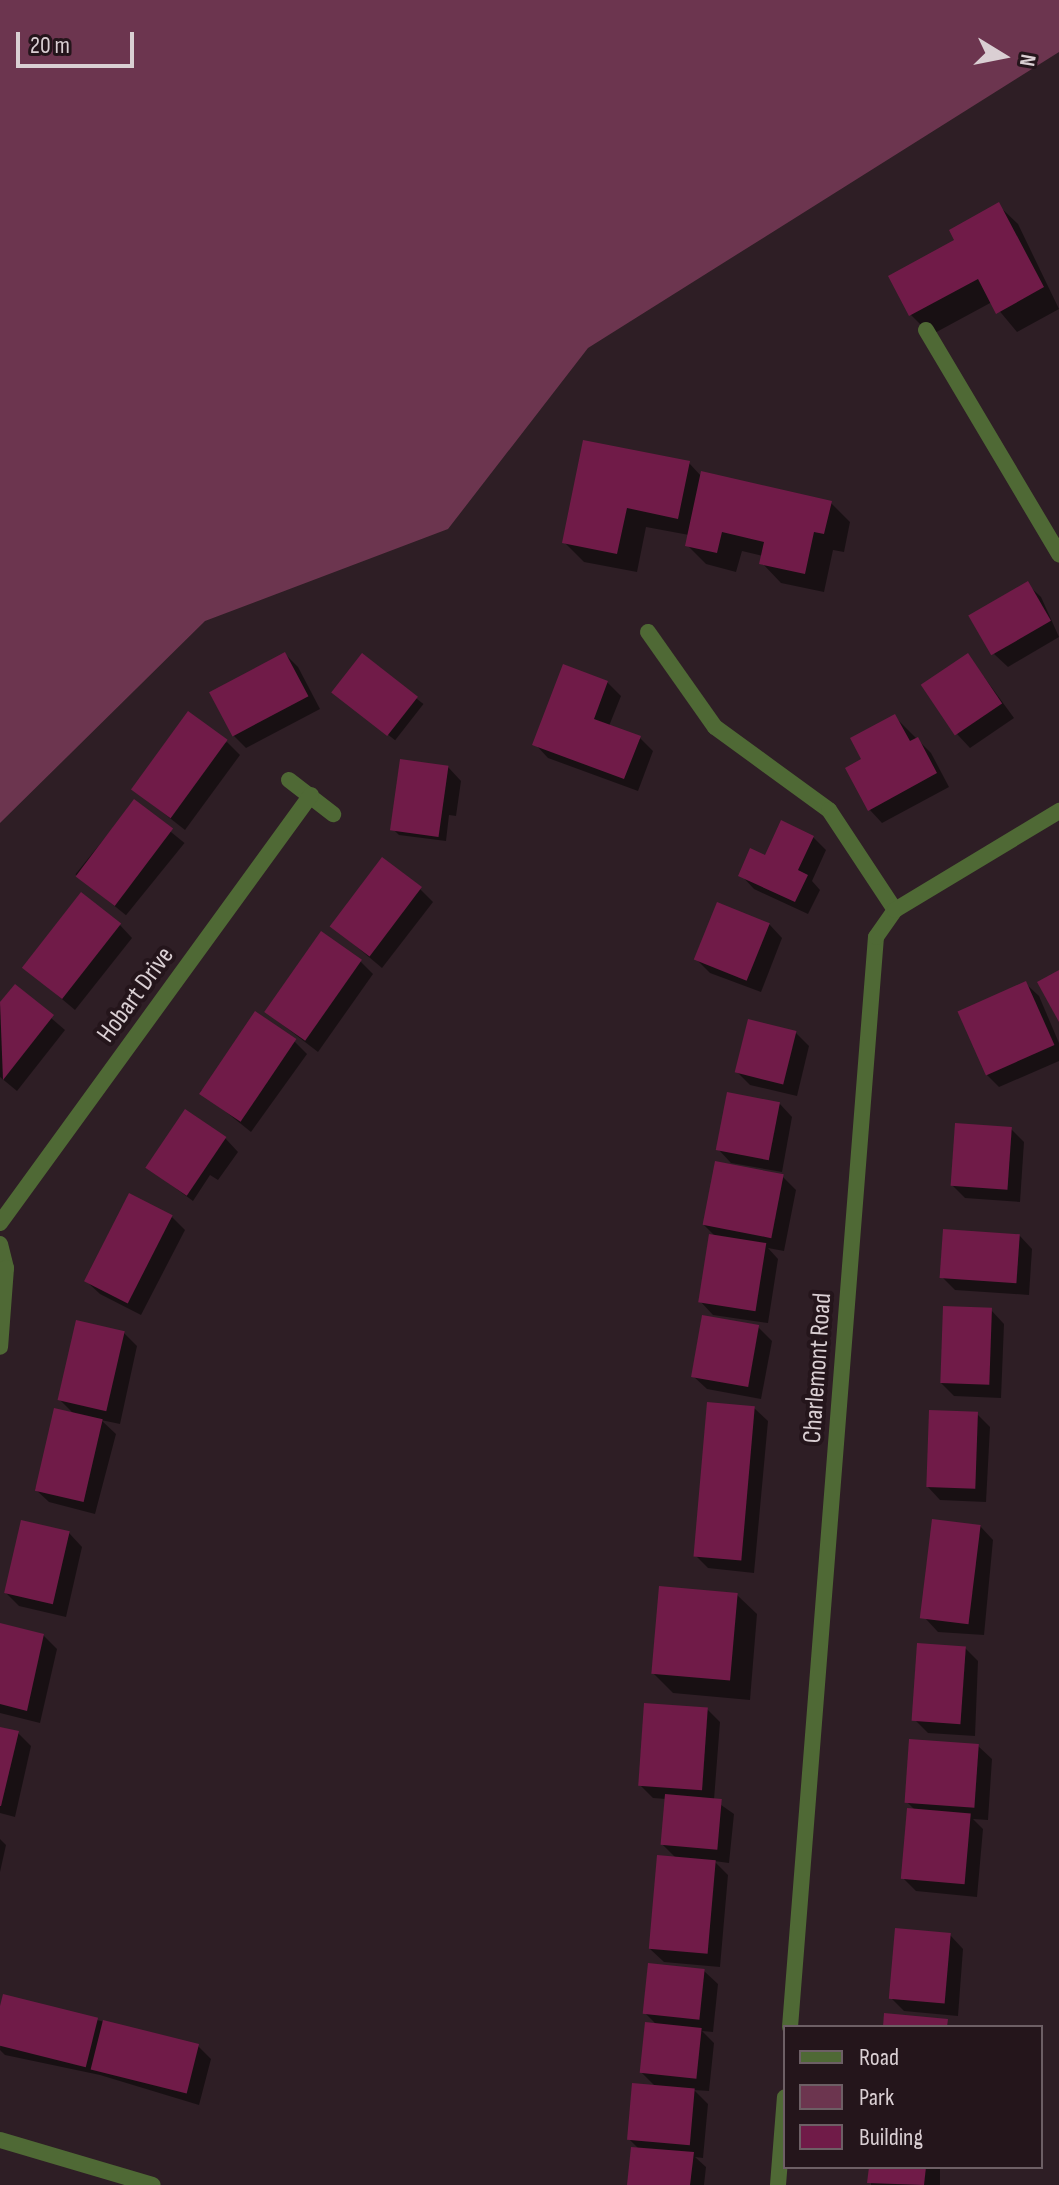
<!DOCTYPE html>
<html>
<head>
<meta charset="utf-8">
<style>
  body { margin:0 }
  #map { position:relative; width:1059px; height:2185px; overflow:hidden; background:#2e1e25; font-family:"Sofia Sans Condensed",sans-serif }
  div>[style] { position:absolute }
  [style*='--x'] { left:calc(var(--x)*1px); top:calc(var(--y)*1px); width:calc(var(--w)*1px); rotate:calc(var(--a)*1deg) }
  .green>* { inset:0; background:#6c354f }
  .shadow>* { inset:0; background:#0007; transform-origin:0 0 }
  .building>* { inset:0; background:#701b48; transform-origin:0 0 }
  .lane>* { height:16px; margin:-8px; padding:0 8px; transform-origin:8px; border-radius:8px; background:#4f6935 }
  .street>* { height:16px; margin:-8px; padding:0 8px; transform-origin:8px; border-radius:8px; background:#4f6935 }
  span { translate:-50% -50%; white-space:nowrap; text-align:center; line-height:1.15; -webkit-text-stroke:8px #24151b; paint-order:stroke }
  .street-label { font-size:26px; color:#dacfd3 }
  .legend { position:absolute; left:783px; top:2025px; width:260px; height:144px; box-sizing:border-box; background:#24151b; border:2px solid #6d5f65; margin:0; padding:10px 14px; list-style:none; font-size:24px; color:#dacfd3 }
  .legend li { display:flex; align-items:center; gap:16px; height:40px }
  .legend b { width:40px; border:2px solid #6d5f65 }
  .north { position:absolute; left:963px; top:16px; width:80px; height:80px; -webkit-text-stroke:6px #24151b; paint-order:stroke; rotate:100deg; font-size:22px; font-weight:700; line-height:32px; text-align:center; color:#dacfd3 }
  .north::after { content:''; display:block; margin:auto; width:28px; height:36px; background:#dacfd3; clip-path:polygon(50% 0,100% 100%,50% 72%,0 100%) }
  .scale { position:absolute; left:16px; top:32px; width:118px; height:36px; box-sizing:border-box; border:4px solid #dacfd3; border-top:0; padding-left:10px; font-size:24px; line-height:28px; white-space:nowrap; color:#dacfd3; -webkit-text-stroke:6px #24151b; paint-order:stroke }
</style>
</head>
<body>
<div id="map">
  <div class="green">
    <div style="clip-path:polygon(0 0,1059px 0,1059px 52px,588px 348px,448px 529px,205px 621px,0 823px)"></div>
  </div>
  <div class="shadow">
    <div style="clip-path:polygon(998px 205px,1018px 224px,1059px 309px,1017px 332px,992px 302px,931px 335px,911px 315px,891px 277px,957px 241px)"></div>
    <div style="clip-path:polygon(689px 463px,702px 477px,831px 503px,850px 522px,844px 552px,833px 550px,824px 592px,781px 583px,762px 563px,763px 556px,742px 551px,736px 572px,706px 564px,687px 545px,689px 535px,646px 527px,637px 572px,584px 562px,564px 542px)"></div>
    <div style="clip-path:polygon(1027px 584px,1041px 597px,1059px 637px,1008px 667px,994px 654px)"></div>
    <div style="clip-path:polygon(285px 654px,298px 667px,320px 709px,246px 748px,232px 734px)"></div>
    <div style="clip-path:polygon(968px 655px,1014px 718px,970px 748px,957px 734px)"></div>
    <div style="left:362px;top:656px;width:78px;height:46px;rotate:38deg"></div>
    <div style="clip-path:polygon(607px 682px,621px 696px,609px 726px,639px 737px,653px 751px,638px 791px,548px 758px,535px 744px)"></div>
    <div style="clip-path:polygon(894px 716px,931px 753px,949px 787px,882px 823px,869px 809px,863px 760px)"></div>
    <div style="clip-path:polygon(227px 742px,240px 755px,185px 830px,133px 789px)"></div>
    <div style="clip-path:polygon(448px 767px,461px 781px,456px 816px,449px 815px,446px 841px,399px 835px,393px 829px)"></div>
    <div style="left:134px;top:802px;width:65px;height:93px;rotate:39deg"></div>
    <div style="clip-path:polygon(813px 837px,826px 850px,812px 881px,820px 890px,808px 914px,754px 889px,741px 875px,766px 858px)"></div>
    <div style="clip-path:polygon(420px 889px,433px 902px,382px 968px,332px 926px)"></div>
    <div style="clip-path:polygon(119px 924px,132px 938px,75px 1010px,25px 968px)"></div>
    <div style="clip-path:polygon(769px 924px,782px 938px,761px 992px,710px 973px,697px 960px)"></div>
    <div style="clip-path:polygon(360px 961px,373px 974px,318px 1052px,266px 1012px)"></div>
    <div style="clip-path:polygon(1025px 983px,1039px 996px,1059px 1043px,1059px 1061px,999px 1087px,986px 1074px)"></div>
    <div style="clip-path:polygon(15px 987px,65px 1030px,17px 1091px,0 1077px,0 1006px)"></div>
    <div style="clip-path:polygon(796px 1033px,809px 1046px,797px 1096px,750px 1085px,737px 1072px)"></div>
    <div style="clip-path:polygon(294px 1041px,307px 1054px,251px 1132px,200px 1091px)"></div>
    <div style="clip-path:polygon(779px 1103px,792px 1117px,782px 1172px,731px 1163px,718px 1149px)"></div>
    <div style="clip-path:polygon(1011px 1129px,1024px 1142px,1020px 1202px,965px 1198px,952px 1185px)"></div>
    <div style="clip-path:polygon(225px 1138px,238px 1152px,218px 1180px,210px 1175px,193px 1201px,148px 1168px)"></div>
    <div style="clip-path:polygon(783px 1177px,796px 1190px,784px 1251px,768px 1248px,778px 1259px,768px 1323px,713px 1315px,700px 1301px,717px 1238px,704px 1225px)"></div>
    <div style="clip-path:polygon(172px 1217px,185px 1230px,141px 1315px,100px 1294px,86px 1281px)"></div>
    <div style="clip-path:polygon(1019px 1235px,1032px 1249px,1029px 1295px,955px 1290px,942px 1277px)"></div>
    <div style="clip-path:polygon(991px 1310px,1004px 1324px,1001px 1398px,954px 1396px,941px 1383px)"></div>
    <div style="clip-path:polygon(758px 1327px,772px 1341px,761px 1399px,707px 1389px,693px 1376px)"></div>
    <div style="clip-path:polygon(124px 1333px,137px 1346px,120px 1424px,101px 1420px,116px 1434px,95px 1514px,49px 1502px,35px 1489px,75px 1415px,60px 1400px)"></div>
    <div style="clip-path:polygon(754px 1408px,768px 1421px,754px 1573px,708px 1568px,695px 1555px)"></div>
    <div style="clip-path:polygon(977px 1414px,990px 1427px,986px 1502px,940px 1500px,927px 1486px)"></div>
    <div style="clip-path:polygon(980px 1526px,993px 1540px,984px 1635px,938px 1632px,925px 1618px)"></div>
    <div style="clip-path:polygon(69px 1533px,82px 1547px,66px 1617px,19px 1606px,6px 1593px)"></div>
    <div style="clip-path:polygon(737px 1595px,757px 1614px,750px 1700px,673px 1693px,653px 1673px)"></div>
    <div style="clip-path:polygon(0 1625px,43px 1635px,57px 1649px,40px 1723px,0 1713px)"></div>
    <div style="clip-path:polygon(965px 1648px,978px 1661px,975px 1736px,928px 1733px,915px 1720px)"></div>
    <div style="clip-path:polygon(707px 1709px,720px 1722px,714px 1800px,734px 1814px,729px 1863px,714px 1861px,728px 1875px,720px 1967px,664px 1962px,650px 1949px,677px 1859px,662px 1844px,666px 1799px,653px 1798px,640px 1785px)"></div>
    <div style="clip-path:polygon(0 1729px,18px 1733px,31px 1746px,15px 1817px,0 1813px)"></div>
    <div style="clip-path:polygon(978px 1746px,992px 1759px,988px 1820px,973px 1819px,983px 1829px,977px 1897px,916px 1891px,903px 1878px,916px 1811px,907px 1802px)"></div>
    <div style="clip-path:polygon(0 1839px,6px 1845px,0 1872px)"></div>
    <div style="clip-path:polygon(950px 1935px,963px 1949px,958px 2016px,904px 2011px,891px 1998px)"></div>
    <div style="clip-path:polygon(704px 1971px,718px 1984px,713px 2032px,702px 2031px,714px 2043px,709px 2091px,694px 2090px,708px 2104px,703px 2158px,695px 2157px,706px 2167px,704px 2185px,629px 2185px,640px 2150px,629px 2139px,656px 2087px,641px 2072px,657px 2025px,645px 2013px)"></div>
    <div style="clip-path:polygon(4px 1996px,198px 2046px,211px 2059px,199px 2105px,100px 2075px,5px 2055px,0 2050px)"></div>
    <div style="left:871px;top:2167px;width:69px;height:18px"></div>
  </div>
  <div class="building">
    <div style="clip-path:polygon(999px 202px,1044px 287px,996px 314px,978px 279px,909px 316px,888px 276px,954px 240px,949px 230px)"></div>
    <div style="clip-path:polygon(583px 440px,690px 461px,678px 519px,627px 508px,617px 554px,562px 543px)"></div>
    <div style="clip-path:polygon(701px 471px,832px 501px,824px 534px,814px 532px,805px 574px,759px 564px,764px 542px,722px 532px,717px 553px,685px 546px)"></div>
    <div style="left:1028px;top:581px;width:46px;height:69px;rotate:60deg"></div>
    <div style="left:285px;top:652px;width:50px;height:86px;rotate:62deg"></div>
    <div style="left:362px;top:653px;width:71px;height:50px;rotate:38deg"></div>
    <div style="left:968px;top:653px;width:61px;height:57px;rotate:56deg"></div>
    <div style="clip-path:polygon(563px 664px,608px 681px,594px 719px,641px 736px,624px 779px,532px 745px)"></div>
    <div style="left:188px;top:711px;width:49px;height:97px;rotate:36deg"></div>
    <div style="clip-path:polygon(895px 714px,910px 741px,918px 737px,937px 773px,868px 811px,845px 768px,861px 759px,850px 738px)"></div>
    <div style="left:400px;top:759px;width:49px;height:72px;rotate:8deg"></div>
    <div style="left:134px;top:799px;width:49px;height:97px;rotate:37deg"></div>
    <div style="clip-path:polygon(781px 820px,814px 836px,798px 870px,808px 875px,795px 902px,738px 876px,750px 848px,765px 855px)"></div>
    <div style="left:382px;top:857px;width:50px;height:87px;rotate:37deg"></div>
    <div style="left:81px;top:892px;width:51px;height:96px;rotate:38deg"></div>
    <div style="left:717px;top:902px;width:57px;height:62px;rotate:22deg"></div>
    <div style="left:321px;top:931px;width:50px;height:99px;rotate:35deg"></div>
    <div style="clip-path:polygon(1059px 970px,1059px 1022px,1037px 982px)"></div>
    <div style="left:1026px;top:981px;width:70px;height:75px;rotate:66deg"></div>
    <div style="clip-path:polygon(15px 984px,54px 1015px,3px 1080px,0 1002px)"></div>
    <div style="left:255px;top:1011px;width:50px;height:100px;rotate:34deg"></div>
    <div style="left:748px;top:1019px;width:50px;height:55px;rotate:14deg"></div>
    <div style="left:727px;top:1092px;width:54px;height:59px;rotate:11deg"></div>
    <div style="left:185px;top:1109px;width:50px;height:71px;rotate:34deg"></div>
    <div style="left:955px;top:1123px;width:57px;height:63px;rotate:4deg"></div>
    <div style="left:715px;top:1161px;width:70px;height:65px;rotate:11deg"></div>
    <div style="left:129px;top:1193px;width:49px;height:99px;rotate:27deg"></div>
    <div style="left:943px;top:1229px;width:77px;height:49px;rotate:4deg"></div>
    <div style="left:709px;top:1234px;width:58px;height:69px;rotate:9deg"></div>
    <div style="left:943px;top:1306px;width:49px;height:77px;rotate:2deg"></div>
    <div style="left:702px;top:1315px;width:58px;height:63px;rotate:10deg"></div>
    <div style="left:76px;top:1320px;width:50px;height:82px;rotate:13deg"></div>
    <div style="left:707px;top:1402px;width:48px;height:155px;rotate:5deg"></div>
    <div style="left:54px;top:1408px;width:50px;height:85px;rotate:13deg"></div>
    <div style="left:929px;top:1410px;width:49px;height:77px;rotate:2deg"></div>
    <div style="left:932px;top:1519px;width:49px;height:100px;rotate:7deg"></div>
    <div style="left:21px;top:1520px;width:50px;height:75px;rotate:13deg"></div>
    <div style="left:659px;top:1586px;width:79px;height:88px;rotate:5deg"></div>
    <div style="clip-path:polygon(0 1623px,44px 1634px,27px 1711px,0 1704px)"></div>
    <div style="left:917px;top:1643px;width:49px;height:78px;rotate:4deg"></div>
    <div style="left:644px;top:1703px;width:64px;height:83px;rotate:4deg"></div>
    <div style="clip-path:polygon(0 1727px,19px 1731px,1px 1806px,0 1806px)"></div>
    <div style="left:909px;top:1739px;width:70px;height:64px;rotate:4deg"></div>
    <div style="left:665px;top:1794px;width:57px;height:51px;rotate:5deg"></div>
    <div style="left:907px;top:1808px;width:64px;height:71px;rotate:5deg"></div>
    <div style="left:657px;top:1855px;width:59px;height:94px;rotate:5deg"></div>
    <div style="left:895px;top:1928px;width:56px;height:71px;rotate:5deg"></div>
    <div style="left:648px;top:1963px;width:57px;height:51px;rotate:6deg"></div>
    <div style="left:3px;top:1994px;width:98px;height:51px;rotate:14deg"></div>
    <div style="clip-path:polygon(884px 2013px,948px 2019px,947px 2027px,883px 2027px)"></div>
    <div style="left:103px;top:2020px;width:99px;height:51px;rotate:14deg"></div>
    <div style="left:645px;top:2022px;width:57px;height:51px;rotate:6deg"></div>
    <div style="left:632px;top:2083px;width:63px;height:57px;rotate:5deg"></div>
    <div style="clip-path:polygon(631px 2147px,694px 2152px,690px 2185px,627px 2185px)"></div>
    <div style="clip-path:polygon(869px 2167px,926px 2167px,924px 2185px,867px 2183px)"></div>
  </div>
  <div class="lane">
    <div style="--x:926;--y:330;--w:261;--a:59.3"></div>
  </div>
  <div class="street">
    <div style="--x:648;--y:632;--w:116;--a:54.8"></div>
    <div style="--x:715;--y:727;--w:141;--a:36.1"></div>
    <div style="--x:829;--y:810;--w:120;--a:56.6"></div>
    <div style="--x:289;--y:780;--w:56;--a:37.7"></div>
    <div style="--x:0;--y:1223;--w:529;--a:-54"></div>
    <div style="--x:0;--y:1244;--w:25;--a:76"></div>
    <div style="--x:6;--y:1268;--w:79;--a:94.3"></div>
    <div style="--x:790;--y:2027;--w:1093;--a:-85.49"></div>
    <div style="--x:876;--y:937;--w:33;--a:-55"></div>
    <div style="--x:895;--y:910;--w:192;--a:-31.1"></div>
    <div style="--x:0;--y:2140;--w:159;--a:16.4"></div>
    <div style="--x:778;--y:2185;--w:88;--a:-85.5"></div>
  </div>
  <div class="street-label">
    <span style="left:136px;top:995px;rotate:-54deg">Hobart Drive</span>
    <span style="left:818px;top:1368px;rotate:-86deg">Charlemont Road</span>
  </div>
  <ul class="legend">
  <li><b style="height:10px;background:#4f6935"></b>Road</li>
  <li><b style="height:22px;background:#6c354f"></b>Park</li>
  <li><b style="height:22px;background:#701b48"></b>Building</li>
  </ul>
  <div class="north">N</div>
  <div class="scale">20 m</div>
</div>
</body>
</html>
